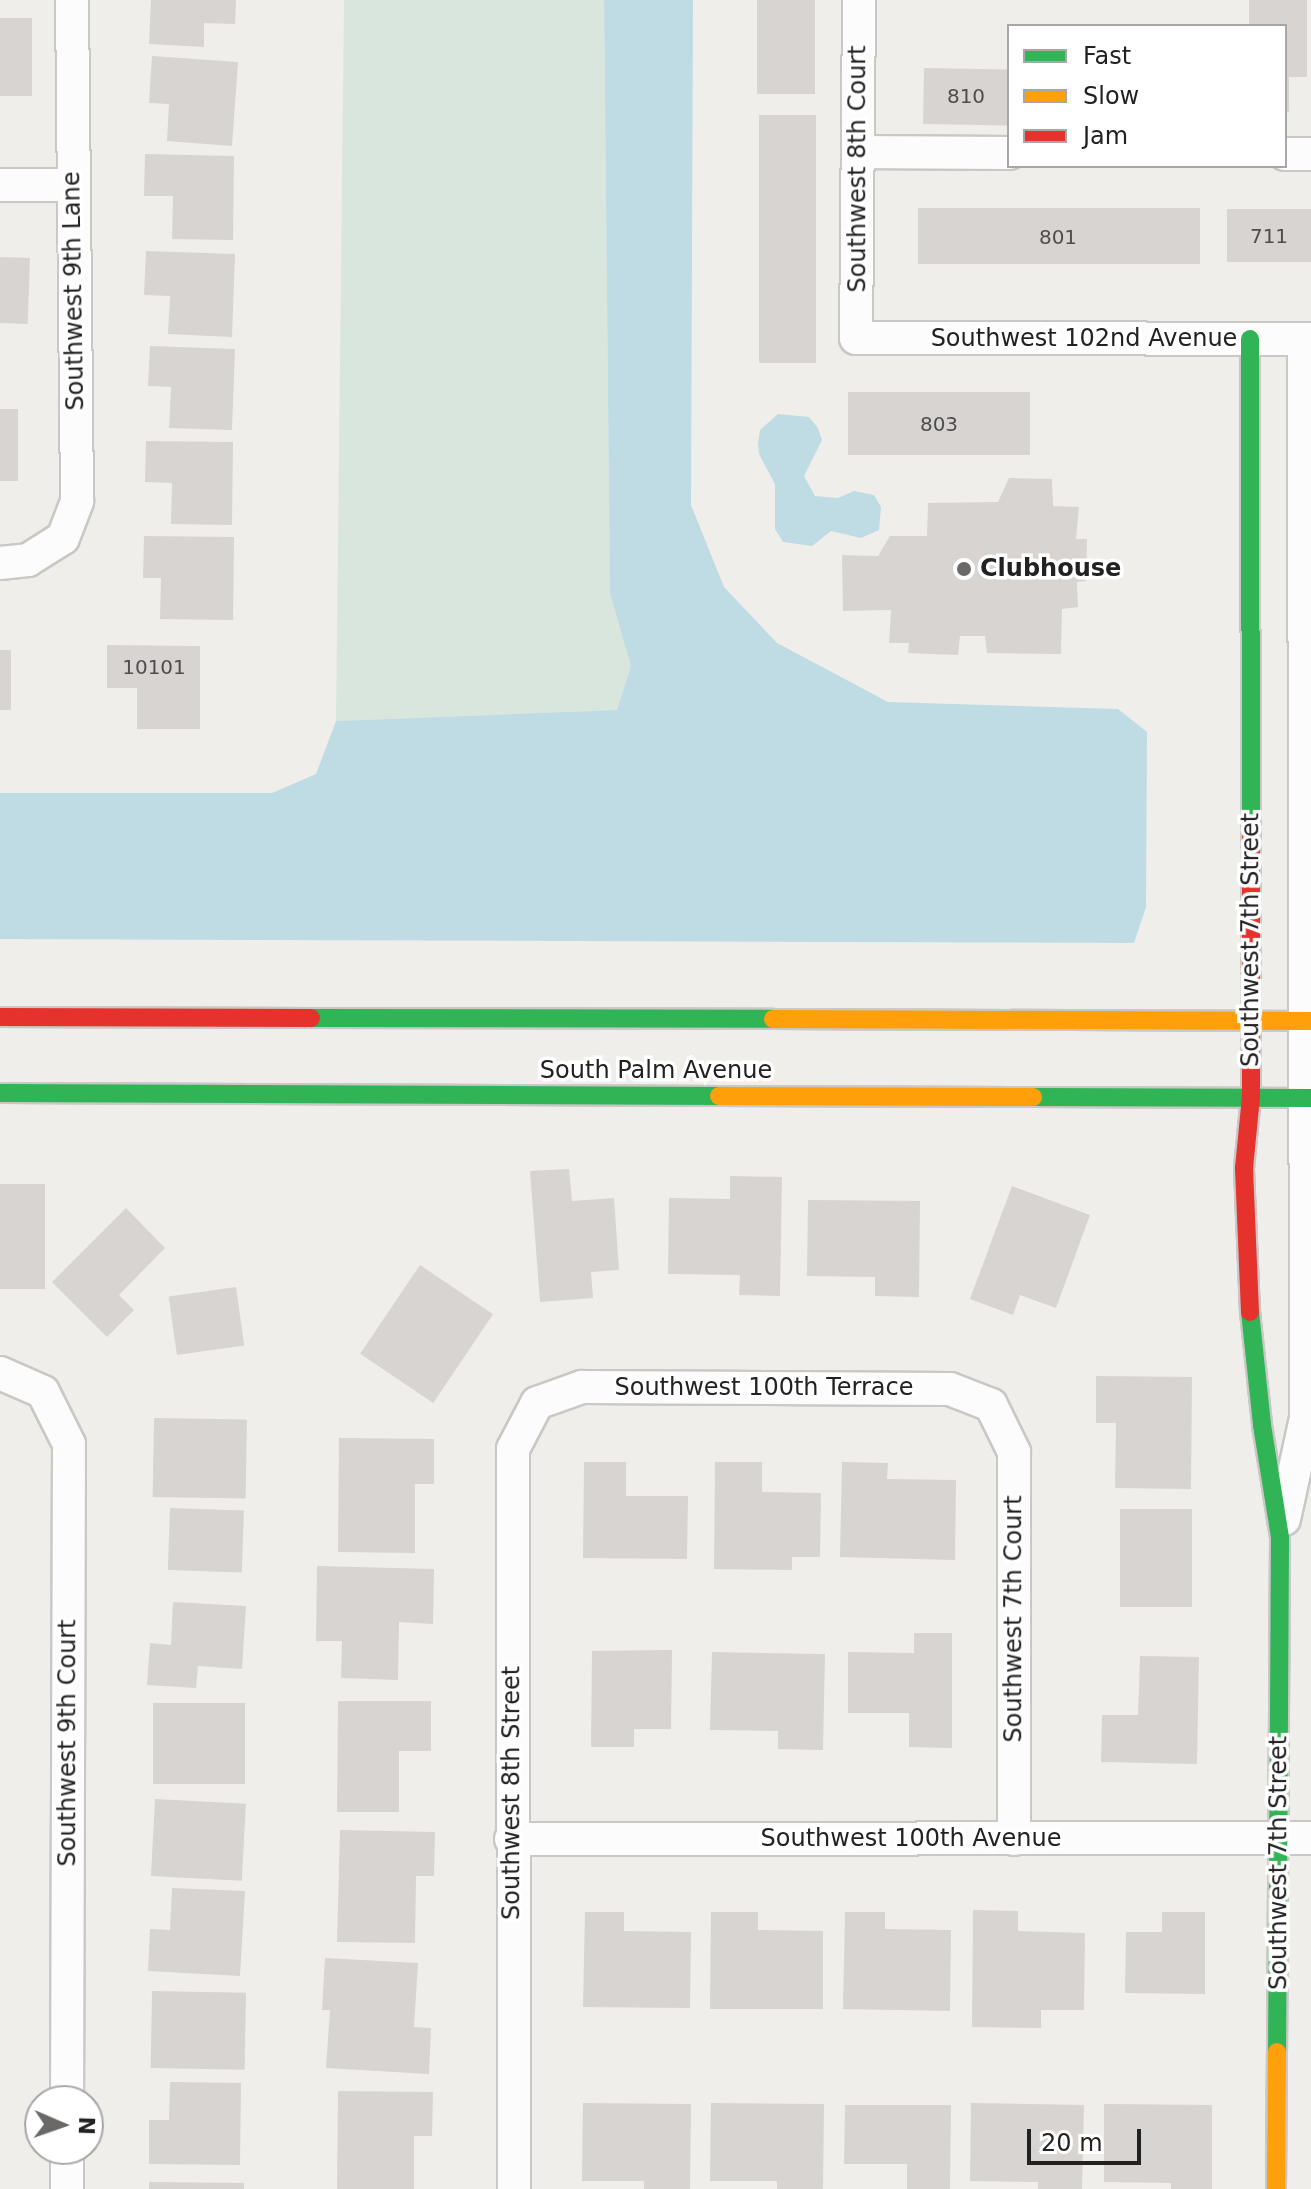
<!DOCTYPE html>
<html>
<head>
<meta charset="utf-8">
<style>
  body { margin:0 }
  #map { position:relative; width:1311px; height:2189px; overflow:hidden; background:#f0eeeb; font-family:"DejaVu Sans",sans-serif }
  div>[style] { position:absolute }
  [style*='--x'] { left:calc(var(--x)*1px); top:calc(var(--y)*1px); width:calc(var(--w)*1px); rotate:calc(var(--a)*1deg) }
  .wetland>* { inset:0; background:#d9e6de }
  .water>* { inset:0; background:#bfdbe3 }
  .building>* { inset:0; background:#d7d4d2; transform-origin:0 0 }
  .roads { filter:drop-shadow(2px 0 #c9c8c7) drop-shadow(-2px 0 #c9c8c7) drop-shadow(0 2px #c9c8c7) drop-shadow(0 -2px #c9c8c7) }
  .street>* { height:32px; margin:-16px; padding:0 16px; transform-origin:16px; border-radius:16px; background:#fdfcfc }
  .fast>* { height:18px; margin:-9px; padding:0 9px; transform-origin:9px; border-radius:9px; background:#30b455 }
  .slow>* { height:18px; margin:-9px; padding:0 9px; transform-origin:9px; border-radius:9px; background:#ff9f0a }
  .jam>* { height:18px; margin:-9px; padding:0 9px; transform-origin:9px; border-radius:9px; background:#e5322d }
  .dots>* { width:22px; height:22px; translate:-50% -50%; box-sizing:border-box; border:4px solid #fff; border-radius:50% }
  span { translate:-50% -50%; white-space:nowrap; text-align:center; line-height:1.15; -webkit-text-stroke:7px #fff; paint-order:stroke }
  .number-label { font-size:20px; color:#4f4e4e }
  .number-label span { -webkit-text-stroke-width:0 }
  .street-label { font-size:24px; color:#222 }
  .poi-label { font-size:24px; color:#222; font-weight:700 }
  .left { translate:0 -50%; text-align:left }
  .legend { position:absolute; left:1007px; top:24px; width:280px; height:144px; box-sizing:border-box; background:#fff; border:2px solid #a7a7a7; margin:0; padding:10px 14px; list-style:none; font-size:24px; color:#222 }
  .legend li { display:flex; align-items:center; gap:16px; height:40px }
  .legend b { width:40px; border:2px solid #a7a7a7 }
  .north { position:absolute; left:24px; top:2085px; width:80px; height:80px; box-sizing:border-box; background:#fff; border:2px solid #a7a7a7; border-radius:50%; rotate:92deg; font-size:22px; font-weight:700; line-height:32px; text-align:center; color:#222 }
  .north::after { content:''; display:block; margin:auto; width:28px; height:36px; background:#6a6968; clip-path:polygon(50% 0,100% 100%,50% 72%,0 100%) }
  .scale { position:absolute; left:1027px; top:2129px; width:114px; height:36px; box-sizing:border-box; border:4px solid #222; border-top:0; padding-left:10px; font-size:24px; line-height:28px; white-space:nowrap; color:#222; -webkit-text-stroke:6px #fff; paint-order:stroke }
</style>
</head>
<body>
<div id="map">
  <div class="wetland">
    <div style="clip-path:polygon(344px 0,604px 0,610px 594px,631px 666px,617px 710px,336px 721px)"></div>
  </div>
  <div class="water">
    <div style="clip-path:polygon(604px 0,693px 0,691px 505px,724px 587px,777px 643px,888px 702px,1118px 709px,1147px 732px,1146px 907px,1134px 943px,0 939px,0 793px,272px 793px,316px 774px,336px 721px,617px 710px,631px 666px,610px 594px)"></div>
    <div style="clip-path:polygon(778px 414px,809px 417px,818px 428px,822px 440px,804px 476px,815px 496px,838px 498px,854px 491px,874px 495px,881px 507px,879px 530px,861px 538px,831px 531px,812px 546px,783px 542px,775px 529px,775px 484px,759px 454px,758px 443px,760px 430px)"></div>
  </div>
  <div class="building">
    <div style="clip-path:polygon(151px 0,236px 0,235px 24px,204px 23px,204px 47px,149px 44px)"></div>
    <div style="left:757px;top:0;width:58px;height:94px"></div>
    <div style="clip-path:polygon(1249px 0,1307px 0,1307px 77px,1289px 77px,1289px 112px,1285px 111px,1285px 26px,1249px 26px)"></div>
    <div style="left:0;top:18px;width:32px;height:78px"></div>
    <div style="clip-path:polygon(152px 56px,238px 62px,232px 146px,167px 141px,169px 104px,149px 103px)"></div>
    <div style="left:924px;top:68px;width:85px;height:56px;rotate:1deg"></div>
    <div style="left:759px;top:115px;width:57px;height:248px"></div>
    <div style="clip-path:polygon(145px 154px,234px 156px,233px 240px,172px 239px,173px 196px,144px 196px)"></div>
    <div style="left:918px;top:208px;width:282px;height:56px"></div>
    <div style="left:1227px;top:209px;width:84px;height:53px"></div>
    <div style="clip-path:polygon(146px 251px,235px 254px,232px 337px,168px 334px,170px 296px,144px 295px)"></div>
    <div style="left:0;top:257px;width:30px;height:66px;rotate:2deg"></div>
    <div style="clip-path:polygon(150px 346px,235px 349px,232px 430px,169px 428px,171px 387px,148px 386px)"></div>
    <div style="left:848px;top:392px;width:182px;height:63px"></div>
    <div style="left:0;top:409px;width:18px;height:72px"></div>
    <div style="clip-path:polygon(146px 441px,233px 442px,232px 525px,171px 524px,172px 483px,145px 482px)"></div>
    <div style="clip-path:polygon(1009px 478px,1052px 479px,1053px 506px,1079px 507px,1076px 539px,1087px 539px,1086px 581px,1077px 582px,1078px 607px,1062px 609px,1061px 654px,987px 653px,985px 636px,960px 636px,958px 655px,908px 653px,909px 643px,889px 643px,891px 610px,843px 611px,842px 555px,878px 556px,890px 536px,927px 536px,928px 503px,998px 502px)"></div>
    <div style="clip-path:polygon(144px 536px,234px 537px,233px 620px,160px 619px,161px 578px,143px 578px)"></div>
    <div style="clip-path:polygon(107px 645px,200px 646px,200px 729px,137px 729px,137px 688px,107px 688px)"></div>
    <div style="left:0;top:650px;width:11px;height:60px"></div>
    <div style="clip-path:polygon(569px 1169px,572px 1201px,614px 1198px,619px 1270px,591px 1272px,593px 1298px,540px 1302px,530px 1171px)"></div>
    <div style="clip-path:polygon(730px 1176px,782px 1177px,780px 1296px,739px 1295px,740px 1275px,668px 1274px,669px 1198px,730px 1199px)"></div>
    <div style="left:45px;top:1184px;width:105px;height:45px;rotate:90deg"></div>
    <div style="clip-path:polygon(1012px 1186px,1090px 1215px,1056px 1308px,1020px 1295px,1013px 1315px,970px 1299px)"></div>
    <div style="clip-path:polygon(808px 1200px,920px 1201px,919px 1297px,875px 1296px,875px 1277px,807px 1276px)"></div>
    <div style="clip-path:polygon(126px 1208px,165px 1248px,119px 1295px,134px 1310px,107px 1337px,52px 1282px)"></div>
    <div style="left:420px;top:1265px;width:88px;height:107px;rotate:34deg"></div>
    <div style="left:236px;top:1287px;width:59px;height:68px;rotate:82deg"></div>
    <div style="clip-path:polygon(1096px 1376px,1192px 1377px,1191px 1489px,1115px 1488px,1116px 1423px,1096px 1423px)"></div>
    <div style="left:154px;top:1418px;width:93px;height:79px;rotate:1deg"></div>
    <div style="clip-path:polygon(339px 1438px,434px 1439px,434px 1484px,415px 1484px,415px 1553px,338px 1552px)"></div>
    <div style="clip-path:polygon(584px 1462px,626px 1462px,626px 1496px,688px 1496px,687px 1559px,583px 1558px)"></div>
    <div style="clip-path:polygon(715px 1462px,762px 1462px,762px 1492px,821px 1493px,820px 1557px,792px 1557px,792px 1570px,714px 1569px)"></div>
    <div style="clip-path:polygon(842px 1462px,888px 1463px,887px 1479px,956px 1480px,955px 1560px,840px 1557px)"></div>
    <div style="left:170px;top:1508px;width:74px;height:62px;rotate:2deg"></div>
    <div style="left:1120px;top:1509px;width:72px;height:98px"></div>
    <div style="clip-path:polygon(317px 1566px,434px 1569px,433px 1624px,399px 1622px,398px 1680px,341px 1678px,342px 1641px,316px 1641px)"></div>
    <div style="clip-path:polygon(173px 1602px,246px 1606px,242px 1669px,198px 1666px,196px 1688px,147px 1685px,150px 1643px,171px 1645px)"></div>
    <div style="clip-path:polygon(914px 1633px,952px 1633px,952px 1748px,909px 1747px,909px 1713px,848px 1713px,848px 1652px,914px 1653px)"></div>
    <div style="clip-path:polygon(672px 1650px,671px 1729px,634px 1729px,634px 1747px,591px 1747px,592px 1651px)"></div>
    <div style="clip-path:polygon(712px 1652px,825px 1654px,823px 1750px,778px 1749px,778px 1731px,710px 1730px)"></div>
    <div style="clip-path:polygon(1140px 1656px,1199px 1657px,1197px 1764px,1101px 1762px,1102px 1715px,1138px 1715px)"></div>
    <div style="clip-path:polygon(338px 1701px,431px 1701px,431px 1751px,399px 1751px,399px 1812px,337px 1812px)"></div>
    <div style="left:153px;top:1703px;width:92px;height:81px"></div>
    <div style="left:155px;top:1799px;width:91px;height:77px;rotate:3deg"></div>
    <div style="clip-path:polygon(340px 1830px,435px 1832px,434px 1876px,416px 1876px,415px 1943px,337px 1942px)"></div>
    <div style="clip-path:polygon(172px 1888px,245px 1891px,240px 1976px,148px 1971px,150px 1929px,170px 1930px)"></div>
    <div style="clip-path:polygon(973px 1910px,1018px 1911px,1018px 1931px,1085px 1933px,1084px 2010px,1041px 2010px,1041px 2028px,972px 2027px)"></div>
    <div style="clip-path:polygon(585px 1912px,624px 1912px,624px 1931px,691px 1932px,690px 2008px,583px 2007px)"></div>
    <div style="clip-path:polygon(711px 1912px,758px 1912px,758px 1930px,823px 1931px,823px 2009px,710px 2009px)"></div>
    <div style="clip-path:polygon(845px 1912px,885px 1912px,885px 1929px,951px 1930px,950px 2011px,843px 2009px)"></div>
    <div style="clip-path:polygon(1162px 1912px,1205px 1912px,1205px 1994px,1125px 1993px,1126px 1932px,1162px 1932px)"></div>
    <div style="clip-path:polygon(325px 1958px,418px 1963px,414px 2027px,431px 2028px,429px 2074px,326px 2068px,330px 2010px,322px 2010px)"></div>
    <div style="left:152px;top:1991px;width:94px;height:77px;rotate:1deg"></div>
    <div style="clip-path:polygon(170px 2082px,241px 2083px,240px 2165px,149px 2164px,149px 2120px,169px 2120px)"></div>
    <div style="clip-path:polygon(338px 2091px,433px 2092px,432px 2136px,414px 2136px,414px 2189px,337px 2189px)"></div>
    <div style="clip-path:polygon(583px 2103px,691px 2104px,690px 2189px,644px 2189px,644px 2181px,582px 2181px)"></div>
    <div style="clip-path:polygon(711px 2103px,824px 2104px,823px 2189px,777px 2189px,777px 2181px,710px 2181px)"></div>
    <div style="clip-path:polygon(971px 2103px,1084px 2105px,1082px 2189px,1038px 2189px,1038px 2182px,970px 2181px)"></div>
    <div style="clip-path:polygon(1104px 2104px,1212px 2105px,1212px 2189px,1171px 2189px,1171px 2183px,1104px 2182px)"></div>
    <div style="clip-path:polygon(845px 2105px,951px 2105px,950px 2189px,907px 2189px,907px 2164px,844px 2164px)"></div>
    <div style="clip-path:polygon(149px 2182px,244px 2183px,244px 2189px,149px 2189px)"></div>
  </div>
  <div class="roads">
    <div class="street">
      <div style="--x:859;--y:0;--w:338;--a:90.5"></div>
      <div style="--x:856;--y:338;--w:455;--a:0.1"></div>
      <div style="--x:858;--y:152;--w:151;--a:0.4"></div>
      <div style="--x:1285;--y:154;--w:26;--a:0"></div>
      <div style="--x:0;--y:185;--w:72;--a:0"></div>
      <div style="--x:0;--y:563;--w:28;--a:-6"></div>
      <div style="--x:28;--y:560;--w:41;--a:-32.2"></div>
      <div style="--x:63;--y:538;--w:40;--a:-69"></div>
      <div style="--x:77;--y:501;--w:501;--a:-90.57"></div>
      <div style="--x:0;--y:1373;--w:47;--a:23.8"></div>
      <div style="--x:43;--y:1392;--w:58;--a:63.4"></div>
      <div style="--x:69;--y:1444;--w:657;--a:90.17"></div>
      <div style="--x:1284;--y:1519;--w:103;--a:-77.7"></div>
      <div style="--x:1306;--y:1418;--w:1079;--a:-90.11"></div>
      <div style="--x:511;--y:1839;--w:800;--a:-0.07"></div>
      <div style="--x:67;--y:2189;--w:40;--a:-90"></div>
      <div style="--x:514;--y:2189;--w:740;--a:-90.08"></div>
      <div style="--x:513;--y:1449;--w:52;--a:-62.4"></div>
      <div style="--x:537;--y:1403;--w:48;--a:-19.6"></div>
      <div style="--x:582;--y:1387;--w:368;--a:0.3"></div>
      <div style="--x:950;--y:1389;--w:44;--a:21.3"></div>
      <div style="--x:991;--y:1405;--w:52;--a:63.9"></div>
      <div style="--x:1014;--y:1452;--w:387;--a:90"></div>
    </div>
    <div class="fast">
      <div style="--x:1250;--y:339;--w:499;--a:89.9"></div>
      <div style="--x:311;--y:1018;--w:462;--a:0.1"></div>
      <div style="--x:0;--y:1093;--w:719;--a:0.24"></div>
      <div style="--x:1033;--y:1097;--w:278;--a:0.2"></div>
      <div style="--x:1250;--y:1312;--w:114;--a:83.9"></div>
      <div style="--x:1262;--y:1425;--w:114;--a:80.9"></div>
      <div style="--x:1280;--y:1538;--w:514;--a:90.33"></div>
    </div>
    <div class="slow">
      <div style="--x:773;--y:1019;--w:538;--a:0.21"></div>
      <div style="--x:719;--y:1096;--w:314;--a:0.2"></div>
      <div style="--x:1276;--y:2189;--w:137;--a:-89.6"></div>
    </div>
    <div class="jam">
      <div style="--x:0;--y:1017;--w:311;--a:0.2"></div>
      <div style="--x:1250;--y:1312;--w:144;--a:-92.4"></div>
      <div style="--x:1244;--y:1168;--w:72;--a:-84.4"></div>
      <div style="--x:1251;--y:1096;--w:258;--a:-90"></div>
    </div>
  </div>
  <div class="dots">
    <div style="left:964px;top:569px;background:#6a6968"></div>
  </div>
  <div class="number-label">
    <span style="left:966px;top:96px">810</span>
    <span style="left:1269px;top:236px">711</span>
    <span style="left:1058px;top:237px">801</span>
    <span style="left:939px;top:424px">803</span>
    <span style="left:154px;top:667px">10101</span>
  </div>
  <div class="street-label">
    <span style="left:858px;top:169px;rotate:-90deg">Southwest 8th Court</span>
    <span style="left:74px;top:291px;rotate:-91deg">Southwest 9th Lane</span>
    <span style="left:1084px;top:339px">Southwest 102nd Avenue</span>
    <span style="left:1251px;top:940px;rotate:-90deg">Southwest 7th Street</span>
    <span style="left:656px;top:1071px">South Palm Avenue</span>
    <span style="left:764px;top:1388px">Southwest 100th Terrace</span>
    <span style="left:1014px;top:1619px;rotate:-90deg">Southwest 7th Court</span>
    <span style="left:68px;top:1743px;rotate:-90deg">Southwest 9th Court</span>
    <span style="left:512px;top:1793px;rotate:-90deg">Southwest 8th Street</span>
    <span style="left:911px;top:1839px">Southwest 100th Avenue</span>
    <span style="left:1279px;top:1863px;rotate:-90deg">Southwest 7th Street</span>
  </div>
  <div class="poi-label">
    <span class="left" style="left:980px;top:569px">Clubhouse</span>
  </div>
  <ul class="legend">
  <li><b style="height:10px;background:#30b455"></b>Fast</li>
  <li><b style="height:10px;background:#ff9f0a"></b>Slow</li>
  <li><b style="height:10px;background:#e5322d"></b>Jam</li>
  </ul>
  <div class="north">N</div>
  <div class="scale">20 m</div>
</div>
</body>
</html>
